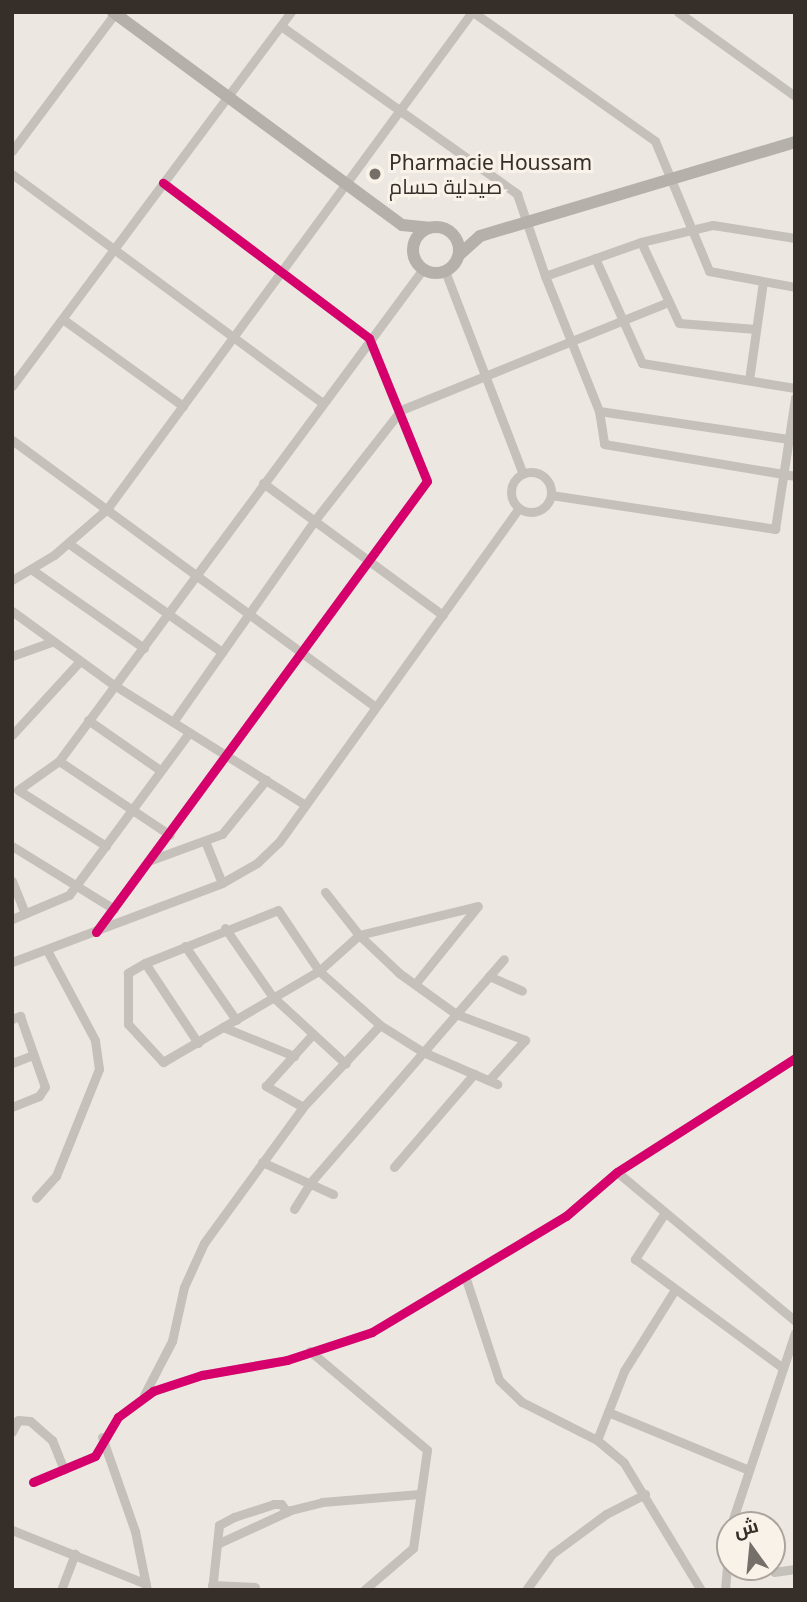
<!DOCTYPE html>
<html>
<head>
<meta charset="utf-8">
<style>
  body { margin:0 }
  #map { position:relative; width:807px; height:1602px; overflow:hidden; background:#ece7e1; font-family:"Noto Sans",Cairo,sans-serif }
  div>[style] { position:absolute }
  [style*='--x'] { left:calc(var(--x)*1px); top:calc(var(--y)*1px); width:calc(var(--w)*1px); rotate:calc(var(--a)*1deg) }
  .street>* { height:9px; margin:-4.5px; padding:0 4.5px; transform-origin:4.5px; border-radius:4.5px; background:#c5c0ba }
  .street>.ring { margin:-4.5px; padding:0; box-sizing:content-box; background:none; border:9px solid #c5c0ba; border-radius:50% }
  .secondary>* { height:12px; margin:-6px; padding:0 6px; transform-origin:6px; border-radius:6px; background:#b6b0ab }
  .secondary>.ring { margin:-6px; padding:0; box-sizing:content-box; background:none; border:12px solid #b6b0ab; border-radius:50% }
  .cycleway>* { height:9px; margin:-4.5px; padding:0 4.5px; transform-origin:4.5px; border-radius:4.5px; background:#d6006c }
  .dots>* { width:19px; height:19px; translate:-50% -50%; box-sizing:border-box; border:4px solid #f8f2e9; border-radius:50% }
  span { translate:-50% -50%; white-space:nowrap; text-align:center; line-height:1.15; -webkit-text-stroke:6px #f8f2e9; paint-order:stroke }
  .poi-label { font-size:21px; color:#352e29 }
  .left { translate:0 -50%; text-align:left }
  .frame { position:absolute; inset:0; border:14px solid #352e29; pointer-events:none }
  .north { position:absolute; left:716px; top:1511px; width:70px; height:70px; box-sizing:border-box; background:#f8f2e9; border:2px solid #aaa49c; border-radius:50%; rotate:345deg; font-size:19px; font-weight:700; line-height:28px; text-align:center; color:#352e29 }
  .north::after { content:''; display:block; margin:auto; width:24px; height:32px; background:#756f69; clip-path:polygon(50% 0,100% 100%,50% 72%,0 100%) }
</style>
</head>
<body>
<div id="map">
  <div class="street">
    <div style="--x:473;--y:12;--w:223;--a:35.3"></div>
    <div style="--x:655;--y:141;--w:141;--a:67.4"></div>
    <div style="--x:709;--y:271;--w:87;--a:10.5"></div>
    <div style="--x:678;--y:12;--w:144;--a:35.7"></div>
    <div style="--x:281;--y:26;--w:290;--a:35.4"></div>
    <div style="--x:517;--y:194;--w:87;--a:71.1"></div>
    <div style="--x:545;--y:276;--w:145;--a:68.2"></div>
    <div style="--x:599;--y:411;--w:198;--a:8.4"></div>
    <div style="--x:12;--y:151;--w:174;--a:-53.2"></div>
    <div style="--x:12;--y:174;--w:384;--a:36.4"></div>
    <div style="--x:641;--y:242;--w:89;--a:64.9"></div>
    <div style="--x:679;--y:323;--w:77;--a:4.5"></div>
    <div style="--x:595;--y:258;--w:115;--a:65.9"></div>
    <div style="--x:642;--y:363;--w:155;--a:9.3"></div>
    <div style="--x:445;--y:271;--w:217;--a:69"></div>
    <div style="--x:545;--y:276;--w:102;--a:-19.5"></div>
    <div style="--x:641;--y:242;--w:74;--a:-13.3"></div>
    <div style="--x:713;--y:225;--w:83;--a:9"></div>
    <div style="--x:64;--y:320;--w:147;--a:35.9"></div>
    <div style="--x:749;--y:380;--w:99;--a:-81.9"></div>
    <div style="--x:12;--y:386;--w:467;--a:-53.3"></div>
    <div style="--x:599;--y:411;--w:33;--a:81"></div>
    <div style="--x:604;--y:444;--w:194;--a:9.5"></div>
    <div style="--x:12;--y:440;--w:451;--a:36.3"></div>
    <div class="ring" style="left:511px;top:472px;width:31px;height:31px"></div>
    <div style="--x:263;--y:483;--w:223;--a:36.3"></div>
    <div style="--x:551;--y:495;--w:227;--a:8.6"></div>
    <div style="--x:775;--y:529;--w:133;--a:-81.3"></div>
    <div style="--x:68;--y:543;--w:189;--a:35.3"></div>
    <div style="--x:31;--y:569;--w:138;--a:35"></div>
    <div style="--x:12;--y:580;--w:49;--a:-30.8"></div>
    <div style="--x:54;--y:555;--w:70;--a:-41"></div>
    <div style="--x:107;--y:509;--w:617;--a:-53.71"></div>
    <div style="--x:12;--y:611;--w:126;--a:36"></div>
    <div style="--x:114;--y:685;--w:224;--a:32.1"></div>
    <div style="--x:12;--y:656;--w:41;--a:-19.7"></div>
    <div style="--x:88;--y:720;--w:88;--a:34.8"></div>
    <div style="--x:173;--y:722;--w:247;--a:-54.9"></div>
    <div style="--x:315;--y:520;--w:140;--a:-52"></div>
    <div style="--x:401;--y:410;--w:286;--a:-22"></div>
    <div style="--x:12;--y:735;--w:100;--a:-47.4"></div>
    <div style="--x:59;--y:761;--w:133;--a:33.7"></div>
    <div style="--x:205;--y:841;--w:45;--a:68"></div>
    <div style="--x:12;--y:846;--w:120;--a:31.7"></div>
    <div style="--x:106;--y:846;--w:104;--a:-147.5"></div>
    <div style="--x:18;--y:790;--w:50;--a:-35.3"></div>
    <div style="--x:59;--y:761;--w:612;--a:-53.5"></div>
    <div style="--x:151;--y:860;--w:76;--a:-20.1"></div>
    <div style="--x:222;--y:834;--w:70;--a:-50.8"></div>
    <div style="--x:12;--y:881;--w:35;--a:68"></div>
    <div style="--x:325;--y:892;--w:55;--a:51.7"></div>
    <div style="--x:359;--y:935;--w:55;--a:43.5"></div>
    <div style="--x:399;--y:973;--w:70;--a:35.7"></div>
    <div style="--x:456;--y:1014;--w:74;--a:20.6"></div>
    <div style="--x:525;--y:1040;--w:54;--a:132"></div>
    <div style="--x:12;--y:919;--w:62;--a:-22.8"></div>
    <div style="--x:69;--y:895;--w:202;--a:-53.5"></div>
    <div style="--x:225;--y:928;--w:83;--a:55.3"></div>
    <div style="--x:272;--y:996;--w:100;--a:42.6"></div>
    <div style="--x:96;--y:932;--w:559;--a:-53.72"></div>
    <div style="--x:427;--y:481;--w:154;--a:-112.1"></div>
    <div style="--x:369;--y:338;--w:258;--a:-143"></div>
    <div style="--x:185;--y:946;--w:90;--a:55.4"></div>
    <div style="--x:12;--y:962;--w:224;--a:-20.6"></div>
    <div style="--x:222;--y:883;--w:40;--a:-29.7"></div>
    <div style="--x:257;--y:863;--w:30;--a:-44"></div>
    <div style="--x:279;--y:842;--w:411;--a:-54.3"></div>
    <div style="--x:145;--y:963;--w:20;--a:150"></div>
    <div style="--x:128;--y:973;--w:51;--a:90"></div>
    <div style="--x:128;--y:1024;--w:52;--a:47.4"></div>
    <div style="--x:163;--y:1062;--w:181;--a:-30.3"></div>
    <div style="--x:319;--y:971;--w:54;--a:-42"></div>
    <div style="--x:359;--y:935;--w:122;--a:-13.7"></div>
    <div style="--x:489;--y:976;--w:36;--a:24"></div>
    <div style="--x:415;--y:984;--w:100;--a:-51.1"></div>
    <div style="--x:12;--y:1019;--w:9;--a:-21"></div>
    <div style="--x:20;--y:1016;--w:75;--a:70.6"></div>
    <div style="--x:45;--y:1087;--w:11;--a:124"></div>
    <div style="--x:39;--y:1096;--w:29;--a:158"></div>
    <div style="--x:223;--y:1027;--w:77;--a:22.2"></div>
    <div style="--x:198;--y:1043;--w:96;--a:-123.5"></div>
    <div style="--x:145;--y:963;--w:143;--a:-21.7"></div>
    <div style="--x:278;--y:910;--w:73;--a:56.1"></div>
    <div style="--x:319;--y:971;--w:81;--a:41.5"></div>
    <div style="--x:380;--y:1025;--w:51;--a:32.1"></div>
    <div style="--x:423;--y:1052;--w:81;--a:23.4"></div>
    <div style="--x:12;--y:1063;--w:22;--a:-21"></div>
    <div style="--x:303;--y:1107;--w:43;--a:-150.4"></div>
    <div style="--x:266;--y:1086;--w:70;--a:-47.9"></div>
    <div style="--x:262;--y:1162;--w:78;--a:24.3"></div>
    <div style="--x:394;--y:1167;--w:123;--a:-49.3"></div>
    <div style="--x:617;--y:1172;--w:232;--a:39.9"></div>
    <div style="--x:36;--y:1198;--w:30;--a:-48"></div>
    <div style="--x:56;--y:1176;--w:115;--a:-68.1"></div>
    <div style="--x:99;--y:1069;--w:29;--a:-98"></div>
    <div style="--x:95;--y:1040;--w:102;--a:-118.1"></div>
    <div style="--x:294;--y:1209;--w:31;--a:-58"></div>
    <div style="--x:310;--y:1183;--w:296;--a:-49.1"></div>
    <div style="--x:664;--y:1214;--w:54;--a:122.8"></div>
    <div style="--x:635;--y:1259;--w:184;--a:36.4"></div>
    <div style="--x:465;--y:1276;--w:109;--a:71.9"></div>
    <div style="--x:499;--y:1380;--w:32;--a:44"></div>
    <div style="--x:522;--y:1402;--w:84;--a:26.9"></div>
    <div style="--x:597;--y:1440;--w:35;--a:40"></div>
    <div style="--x:624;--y:1463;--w:149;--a:58.8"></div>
    <div style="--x:310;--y:1351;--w:153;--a:40.2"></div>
    <div style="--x:427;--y:1450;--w:99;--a:98.1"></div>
    <div style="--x:413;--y:1548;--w:65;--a:139.4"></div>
    <div style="--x:144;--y:1395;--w:61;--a:-62.6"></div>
    <div style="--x:172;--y:1341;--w:55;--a:-77.5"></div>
    <div style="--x:184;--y:1287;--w:48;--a:-65.6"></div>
    <div style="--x:204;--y:1243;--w:168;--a:-53.9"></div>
    <div style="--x:303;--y:1107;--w:112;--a:-46.8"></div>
    <div style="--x:608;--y:1412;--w:149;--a:22.4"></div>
    <div style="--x:12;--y:1432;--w:13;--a:-63"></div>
    <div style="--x:18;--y:1420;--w:12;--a:5"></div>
    <div style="--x:30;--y:1421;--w:29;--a:41"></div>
    <div style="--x:52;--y:1440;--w:32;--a:68"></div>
    <div style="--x:102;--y:1437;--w:100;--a:70.7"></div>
    <div style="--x:135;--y:1531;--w:60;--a:78.5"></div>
    <div style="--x:597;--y:1440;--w:74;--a:-68.6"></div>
    <div style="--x:624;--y:1371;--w:94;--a:-58"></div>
    <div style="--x:33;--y:1482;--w:67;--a:-22.8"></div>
    <div style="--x:95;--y:1456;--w:45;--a:-59.5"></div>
    <div style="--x:118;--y:1417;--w:44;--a:-36.6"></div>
    <div style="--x:153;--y:1391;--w:52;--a:-18.1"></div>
    <div style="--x:202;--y:1375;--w:86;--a:-10"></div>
    <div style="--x:287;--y:1360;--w:89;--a:-18.2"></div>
    <div style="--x:372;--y:1332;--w:226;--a:-30.9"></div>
    <div style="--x:566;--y:1216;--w:67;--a:-40.8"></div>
    <div style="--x:617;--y:1172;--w:211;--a:-32.6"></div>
    <div style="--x:731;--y:1525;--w:202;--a:-71.6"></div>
    <div style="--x:12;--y:1530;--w:144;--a:21.9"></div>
    <div style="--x:217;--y:1544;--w:19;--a:-84"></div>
    <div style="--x:219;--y:1525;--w:17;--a:-28"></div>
    <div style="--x:234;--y:1517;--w:42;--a:-18"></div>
    <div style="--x:274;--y:1504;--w:7;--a:0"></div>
    <div style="--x:281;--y:1504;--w:10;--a:53"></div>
    <div style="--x:774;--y:1572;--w:21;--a:-8"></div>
    <div style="--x:212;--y:1585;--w:43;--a:2.7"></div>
    <div style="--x:61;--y:1590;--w:39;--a:-69"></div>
    <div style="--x:212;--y:1590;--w:46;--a:-83.8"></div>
    <div style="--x:217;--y:1544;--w:81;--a:-24.7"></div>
    <div style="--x:291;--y:1510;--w:32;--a:-14"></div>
    <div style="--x:322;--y:1502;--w:98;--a:-4.7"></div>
    <div style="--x:526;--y:1590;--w:44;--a:-54.2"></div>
    <div style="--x:552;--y:1554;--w:67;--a:-36.5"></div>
    <div style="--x:606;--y:1514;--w:44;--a:-27.1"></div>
    <div style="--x:725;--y:1590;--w:58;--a:-85.1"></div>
  </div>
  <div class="secondary">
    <div style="--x:113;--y:12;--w:359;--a:36.4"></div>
    <div style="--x:402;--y:225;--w:27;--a:6"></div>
    <div class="ring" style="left:413px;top:227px;width:34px;height:34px"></div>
    <div style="--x:459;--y:255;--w:28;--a:-42"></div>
    <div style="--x:480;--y:236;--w:329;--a:-16.6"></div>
  </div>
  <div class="cycleway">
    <div style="--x:96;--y:932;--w:559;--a:-53.72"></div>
    <div style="--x:427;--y:481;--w:154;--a:-112.1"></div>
    <div style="--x:369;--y:338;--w:258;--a:-143"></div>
    <div style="--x:33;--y:1482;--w:67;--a:-22.8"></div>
    <div style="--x:95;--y:1456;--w:45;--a:-59.5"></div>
    <div style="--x:118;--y:1417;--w:44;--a:-36.6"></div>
    <div style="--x:153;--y:1391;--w:52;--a:-18.1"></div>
    <div style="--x:202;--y:1375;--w:86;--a:-10"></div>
    <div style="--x:287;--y:1360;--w:89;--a:-18.2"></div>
    <div style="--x:372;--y:1332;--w:226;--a:-30.9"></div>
    <div style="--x:566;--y:1216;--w:67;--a:-40.8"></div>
    <div style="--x:617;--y:1172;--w:211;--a:-32.6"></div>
  </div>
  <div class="dots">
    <div style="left:375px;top:174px;background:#756f69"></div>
  </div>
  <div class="poi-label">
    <span class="left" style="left:389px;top:174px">Pharmacie Houssam<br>صيدلية حسام</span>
  </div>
  <div class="frame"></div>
  <div class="north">ش</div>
</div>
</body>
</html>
